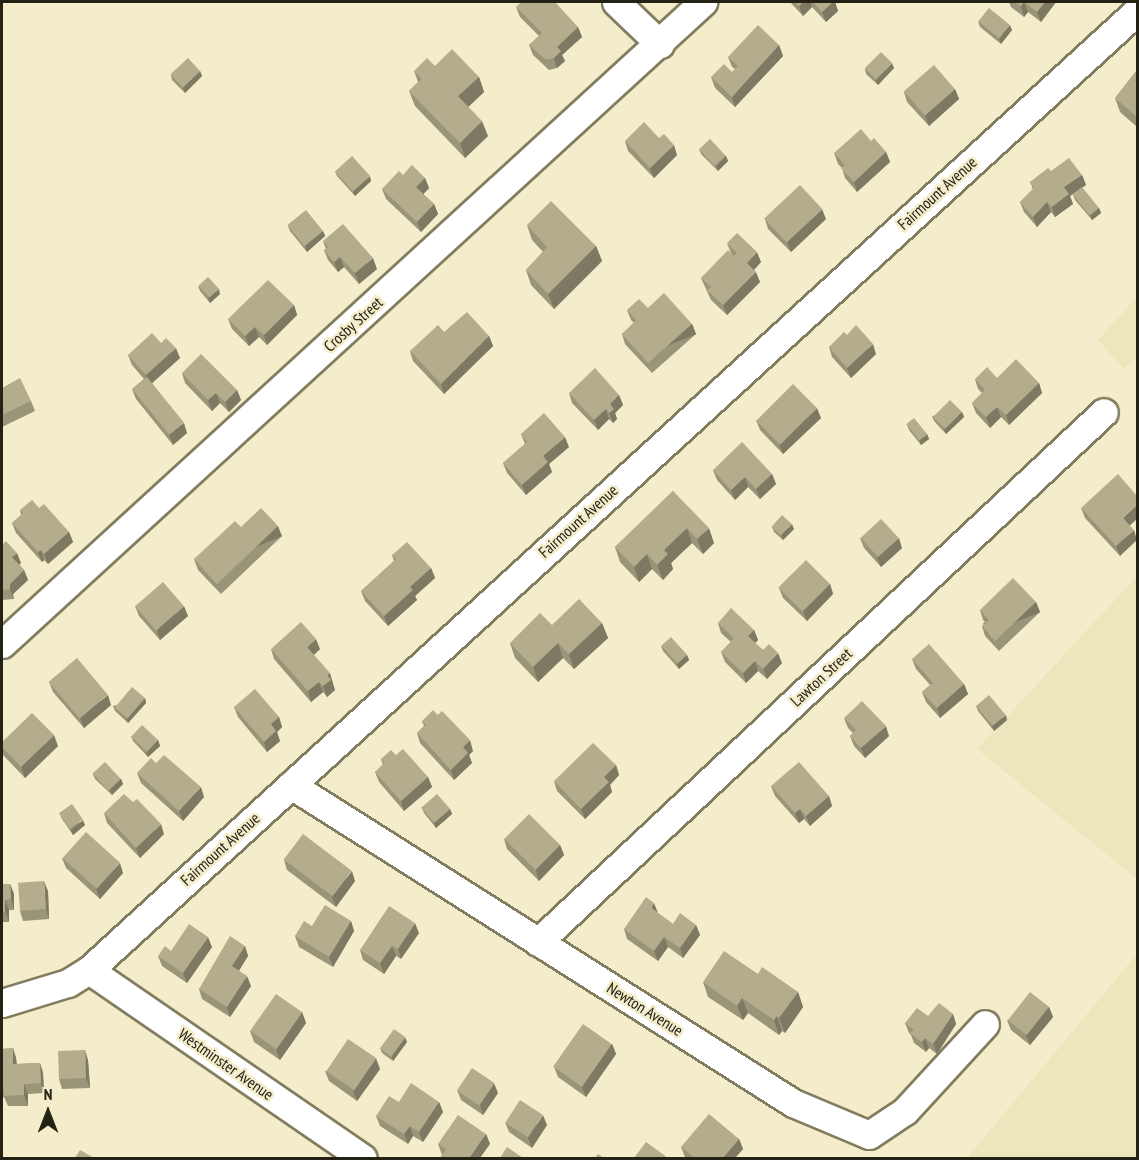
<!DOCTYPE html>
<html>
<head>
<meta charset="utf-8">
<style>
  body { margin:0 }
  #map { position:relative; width:1139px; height:1160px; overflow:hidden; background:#f4edcc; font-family:"PT Sans Narrow",sans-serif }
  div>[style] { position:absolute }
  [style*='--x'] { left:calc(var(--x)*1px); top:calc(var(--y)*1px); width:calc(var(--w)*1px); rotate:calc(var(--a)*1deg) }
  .built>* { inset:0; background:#ede5bc }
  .roads { filter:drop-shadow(2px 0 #837d5f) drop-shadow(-2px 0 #837d5f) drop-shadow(0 2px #837d5f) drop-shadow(0 -2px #837d5f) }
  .street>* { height:27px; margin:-13.5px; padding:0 13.5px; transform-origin:13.5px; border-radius:13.5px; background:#fff }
  .wall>* { inset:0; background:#9a9579 }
  .shaded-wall>* { inset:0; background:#7d7963; transform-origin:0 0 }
  .building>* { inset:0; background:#b3ad8d; transform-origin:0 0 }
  span { translate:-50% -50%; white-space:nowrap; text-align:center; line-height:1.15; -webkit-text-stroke:5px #f4edcc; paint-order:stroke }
  .street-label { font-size:16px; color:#242115 }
  .frame { position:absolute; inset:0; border:3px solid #242115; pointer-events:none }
  .north { position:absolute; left:18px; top:1082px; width:60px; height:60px; -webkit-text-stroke:4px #f4edcc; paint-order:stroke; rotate:0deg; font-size:16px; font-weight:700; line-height:24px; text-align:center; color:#242115 }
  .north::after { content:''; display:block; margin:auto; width:21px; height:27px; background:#242115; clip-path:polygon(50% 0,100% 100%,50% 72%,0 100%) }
</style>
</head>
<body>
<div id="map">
  <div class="built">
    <div style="clip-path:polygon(1137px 297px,1137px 357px,1124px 369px,1098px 340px)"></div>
    <div style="clip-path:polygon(1137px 576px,1137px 879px,977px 749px)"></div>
    <div style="clip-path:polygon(1137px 954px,1137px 1158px,967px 1158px)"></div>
  </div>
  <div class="roads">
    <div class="street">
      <div style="--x:616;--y:2;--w:61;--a:43.7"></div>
      <div style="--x:2;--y:644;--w:951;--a:-42.48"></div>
      <div style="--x:291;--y:785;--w:594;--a:32.35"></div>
      <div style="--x:793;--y:1103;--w:82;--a:22.8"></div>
      <div style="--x:869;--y:1135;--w:43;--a:-33.7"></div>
      <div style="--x:905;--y:1111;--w:118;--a:-47.4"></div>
      <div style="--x:538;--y:942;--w:775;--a:-43.12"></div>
      <div style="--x:89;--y:970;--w:332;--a:34.5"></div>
      <div style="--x:2;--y:1003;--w:69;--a:-16.9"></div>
      <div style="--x:68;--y:983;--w:25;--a:-32"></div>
      <div style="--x:89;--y:970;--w:1422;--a:-42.46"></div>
    </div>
  </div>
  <div class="wall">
    <div style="clip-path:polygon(790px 2px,835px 2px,838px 11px,826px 22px,812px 7px,803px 16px)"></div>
    <div style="clip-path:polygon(1009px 2px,1056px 2px,1041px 22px,1028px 12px,1024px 17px,1011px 7px)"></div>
    <div style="clip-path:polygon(516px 7px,578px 27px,582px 37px,562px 55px,565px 61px,557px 68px,549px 70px,533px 55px,529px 45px,539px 36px,520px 17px)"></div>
    <div style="clip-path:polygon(978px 21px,1012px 30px,1001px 44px,980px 27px)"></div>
    <div style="clip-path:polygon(779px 45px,783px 56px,735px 107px,715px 88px,711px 77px,732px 72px,735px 69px,732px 67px,728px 57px)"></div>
    <div style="clip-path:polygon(894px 68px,878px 85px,866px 74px,865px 69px)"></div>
    <div style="clip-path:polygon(1137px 70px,1137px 127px,1120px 112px,1115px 98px)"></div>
    <div style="clip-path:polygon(200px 71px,202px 76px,185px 93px,172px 80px,171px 75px)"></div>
    <div style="clip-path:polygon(414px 71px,479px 77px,484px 92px,468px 107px,488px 136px,465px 158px,415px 106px,409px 91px,418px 82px)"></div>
    <div style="clip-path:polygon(955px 89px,959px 99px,929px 126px,907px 102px,904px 92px)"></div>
    <div style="clip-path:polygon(659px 138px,677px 155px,654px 178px,628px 151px,625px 141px)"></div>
    <div style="clip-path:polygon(871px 141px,886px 152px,890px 162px,857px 192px,845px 178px,842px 168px,838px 164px,834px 153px)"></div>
    <div style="clip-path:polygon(699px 149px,726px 156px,728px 161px,718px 171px,701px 154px)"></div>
    <div style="clip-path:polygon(335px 171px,371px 181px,355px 196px,337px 176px)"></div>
    <div style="clip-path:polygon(1051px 171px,1082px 175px,1086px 185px,1070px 196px,1073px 204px,1055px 217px,1051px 212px,1037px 227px,1024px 212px,1020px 202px,1033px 189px,1030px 182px)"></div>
    <div style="clip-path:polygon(403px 175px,425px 178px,429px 188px,423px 194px,434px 204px,438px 214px,421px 232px,386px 199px,382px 189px)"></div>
    <div style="clip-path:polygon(1073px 195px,1099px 208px,1101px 213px,1092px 220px,1075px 200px)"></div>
    <div style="clip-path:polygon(765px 219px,826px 219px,791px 252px,768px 229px)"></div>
    <div style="clip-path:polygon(527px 225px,596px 246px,602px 261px,554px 309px,531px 285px,526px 270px,543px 252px,532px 240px)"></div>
    <div style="clip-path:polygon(288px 226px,323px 231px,325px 236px,307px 252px,290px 231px)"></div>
    <div style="clip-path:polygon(323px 241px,377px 269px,359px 284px,344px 267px,338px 272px,328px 260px,324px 250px,326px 249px)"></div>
    <div style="clip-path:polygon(727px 243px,761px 262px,754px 270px,760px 282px,727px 315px,711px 300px,701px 278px,731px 253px)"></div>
    <div style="clip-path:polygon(198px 286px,220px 294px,210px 303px,200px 291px)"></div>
    <div style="clip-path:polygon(294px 305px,297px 315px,267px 345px,259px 337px,249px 346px,232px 329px,228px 319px)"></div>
    <div style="clip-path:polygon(648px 308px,692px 324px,696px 334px,652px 373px,625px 344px,622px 334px,634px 323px,631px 320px,627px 310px)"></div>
    <div style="clip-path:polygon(847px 335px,876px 354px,851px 378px,832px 357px,829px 347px)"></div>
    <div style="clip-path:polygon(489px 336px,493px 346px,444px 394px,413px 361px,410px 351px)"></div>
    <div style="clip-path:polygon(161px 343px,180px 358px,152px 383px,187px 433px,173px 445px,136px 399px,132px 389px,144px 379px,132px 365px,128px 355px)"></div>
    <div style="clip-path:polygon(182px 373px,237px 390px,241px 400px,229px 412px,220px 403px,212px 411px,185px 383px)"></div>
    <div style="clip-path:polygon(997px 378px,1039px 383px,1042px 393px,1009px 425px,1001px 417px,990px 428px,976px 413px,972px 403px,982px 393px,978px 389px,975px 379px)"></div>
    <div style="clip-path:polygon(2px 388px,31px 401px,35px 411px,2px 427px)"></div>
    <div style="clip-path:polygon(569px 393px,619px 395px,623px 405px,615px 413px,617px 419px,613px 423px,609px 419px,598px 430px,572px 403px)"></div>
    <div style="clip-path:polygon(962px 412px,964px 417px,946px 434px,934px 421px,932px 416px)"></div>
    <div style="clip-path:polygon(821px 418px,783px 454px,760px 430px,756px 420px)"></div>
    <div style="clip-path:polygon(907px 425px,927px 434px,929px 439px,921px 445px,909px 430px)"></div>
    <div style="clip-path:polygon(521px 434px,569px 447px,549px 464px,552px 472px,526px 495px,507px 473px,503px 463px,525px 444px)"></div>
    <div style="clip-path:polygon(713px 470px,772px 474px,776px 484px,760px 499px,748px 487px,735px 500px,717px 480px)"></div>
    <div style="clip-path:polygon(673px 491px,714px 543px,703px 554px,692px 543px,671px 563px,673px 569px,663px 580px,652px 569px,639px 582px,620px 562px,615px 547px)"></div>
    <div style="clip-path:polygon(39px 508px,69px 532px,73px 542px,48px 564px,44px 560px,42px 562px,16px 533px,12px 523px,21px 515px,20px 510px)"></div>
    <div style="clip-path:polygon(1081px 508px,1130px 526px,1120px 556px,1085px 518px)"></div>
    <div style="clip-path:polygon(241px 527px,282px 536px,221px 594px,198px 570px,194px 559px)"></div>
    <div style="clip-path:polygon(772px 527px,794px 529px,783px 540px,774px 532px)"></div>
    <div style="clip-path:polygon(860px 538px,902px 548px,881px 567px,864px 548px)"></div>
    <div style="clip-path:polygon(2px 545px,21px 563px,19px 564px,24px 570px,28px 580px,13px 594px,14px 599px,2px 600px)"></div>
    <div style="clip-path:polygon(392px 555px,431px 568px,435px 578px,415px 596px,417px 600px,388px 626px,365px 601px,361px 591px,394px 561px)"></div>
    <div style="clip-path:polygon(830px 584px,833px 594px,807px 621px,783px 598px,779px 588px)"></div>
    <div style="clip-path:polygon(1036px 602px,1040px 612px,999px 651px,985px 636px,982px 626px,986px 623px,983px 620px,980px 610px)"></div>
    <div style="clip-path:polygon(135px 606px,188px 616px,160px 640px,139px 616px)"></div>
    <div style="clip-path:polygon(602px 623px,608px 638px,574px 669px,563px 658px,538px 682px,515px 658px,510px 643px)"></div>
    <div style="clip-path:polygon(718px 623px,754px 630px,758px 640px,755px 643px,763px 650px,782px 663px,767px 679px,758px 671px,746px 683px,725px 662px,721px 652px,731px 642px,721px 633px)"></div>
    <div style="clip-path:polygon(661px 646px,687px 655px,689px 660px,679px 669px,663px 651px)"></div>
    <div style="clip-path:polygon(271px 649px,320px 649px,314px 655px,333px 683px,332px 684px,335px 690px,327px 697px,323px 692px,311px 702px,274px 659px)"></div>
    <div style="clip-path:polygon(912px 659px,964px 684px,968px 694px,940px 718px,926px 702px,922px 692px,930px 685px,916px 669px)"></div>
    <div style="clip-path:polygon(49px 682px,111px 705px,84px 728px,53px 692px)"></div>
    <div style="clip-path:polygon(145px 698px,146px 703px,128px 723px,115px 711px,113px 706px)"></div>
    <div style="clip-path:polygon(976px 706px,1007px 720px,994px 731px,978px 711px)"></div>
    <div style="clip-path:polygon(234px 707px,279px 717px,282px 727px,277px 732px,280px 741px,267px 752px,238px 717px)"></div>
    <div style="clip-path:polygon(438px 715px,473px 751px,469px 755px,472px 763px,454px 780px,420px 743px,417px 733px,424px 726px,422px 721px)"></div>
    <div style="clip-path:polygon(844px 718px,889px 736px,865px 758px,854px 746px,850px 736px,853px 733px,848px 728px)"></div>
    <div style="clip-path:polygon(131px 736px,158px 740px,160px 746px,148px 757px,133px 741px)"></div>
    <div style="clip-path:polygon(2px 742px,58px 746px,25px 778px,3px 755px,2px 751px)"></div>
    <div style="clip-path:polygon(396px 755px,428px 777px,432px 787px,404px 811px,379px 782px,375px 772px,383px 765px,381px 759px)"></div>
    <div style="clip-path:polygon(156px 763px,204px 797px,183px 821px,141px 783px,137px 773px)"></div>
    <div style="clip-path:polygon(616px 765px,619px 775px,610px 785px,612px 792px,585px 819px,557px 791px,554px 781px)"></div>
    <div style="clip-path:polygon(93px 774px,121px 779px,123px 784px,112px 795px,95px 779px)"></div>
    <div style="clip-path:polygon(771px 786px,829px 796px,832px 806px,810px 826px,804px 819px,799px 823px,775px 796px)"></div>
    <div style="clip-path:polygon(422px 808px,450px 809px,452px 814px,436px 828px,424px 813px)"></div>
    <div style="clip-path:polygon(104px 813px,164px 834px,140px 858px,107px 823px)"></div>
    <div style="clip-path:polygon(60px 814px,85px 825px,73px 835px,62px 819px)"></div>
    <div style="clip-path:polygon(504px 839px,560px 845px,564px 855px,539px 881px,507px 849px)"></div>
    <div style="clip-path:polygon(62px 858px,123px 873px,100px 899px,66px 868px)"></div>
    <div style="clip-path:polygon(284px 860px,355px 881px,336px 907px,287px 870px)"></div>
    <div style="clip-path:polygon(2px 884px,10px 884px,14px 894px,14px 910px,9px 910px,9px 922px,2px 922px)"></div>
    <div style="clip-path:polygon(48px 891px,49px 919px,23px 921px,20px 911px)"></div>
    <div style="clip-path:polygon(658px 913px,673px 924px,696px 925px,700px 935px,683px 958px,668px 947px,658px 961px,627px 939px,624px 929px)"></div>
    <div style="clip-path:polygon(351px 921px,354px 931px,333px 967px,299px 947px,295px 936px,312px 926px)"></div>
    <div style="clip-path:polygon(419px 933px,401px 959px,396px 956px,384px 974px,363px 960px,360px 950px)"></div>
    <div style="clip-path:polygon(245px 946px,248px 956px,239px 971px,251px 986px,230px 1017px,202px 999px,199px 989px)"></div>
    <div style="clip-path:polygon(212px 947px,187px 983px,162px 966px,158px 956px,171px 951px)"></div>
    <div style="clip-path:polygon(758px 974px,798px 992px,803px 1007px,785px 1033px,782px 1031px,779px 1035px,748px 1013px,743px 1020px,708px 997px,703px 982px)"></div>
    <div style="clip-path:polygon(1049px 1007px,1053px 1017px,1030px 1045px,1011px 1030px,1007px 1020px)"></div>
    <div style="clip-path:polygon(302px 1012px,306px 1023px,280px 1060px,254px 1042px,250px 1031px)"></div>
    <div style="clip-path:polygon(953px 1014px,956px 1024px,937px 1054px,929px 1048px,926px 1052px,914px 1043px,911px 1035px,909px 1033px,905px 1023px,928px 1016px)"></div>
    <div style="clip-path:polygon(407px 1042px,393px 1061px,382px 1053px,380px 1048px)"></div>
    <div style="clip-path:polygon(612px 1044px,616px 1054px,586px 1097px,558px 1077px,554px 1067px)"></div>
    <div style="clip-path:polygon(13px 1048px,16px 1058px,17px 1064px,40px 1063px,43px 1073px,44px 1093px,28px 1094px,28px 1106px,8px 1106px,4px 1097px,2px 1097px,2px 1049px)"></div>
    <div style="clip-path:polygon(88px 1060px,90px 1088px,62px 1089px,59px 1079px)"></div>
    <div style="clip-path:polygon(380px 1069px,357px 1101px,329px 1081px,325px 1071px)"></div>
    <div style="clip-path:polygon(457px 1090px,498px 1093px,483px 1115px,461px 1100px)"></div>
    <div style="clip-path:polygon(399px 1102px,439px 1102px,443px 1112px,423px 1142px,413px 1136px,408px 1144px,380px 1126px,376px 1116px)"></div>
    <div style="clip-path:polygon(505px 1122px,547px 1125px,532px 1148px,509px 1132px)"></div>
    <div style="clip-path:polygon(486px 1134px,490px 1144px,442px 1155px,438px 1144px)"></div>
    <div style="clip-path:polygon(739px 1139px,743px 1149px,735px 1158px,686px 1158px,685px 1157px,681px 1147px)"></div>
  </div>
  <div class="shaded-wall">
    <div style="clip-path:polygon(803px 2px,810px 2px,812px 7px,803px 16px,799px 6px)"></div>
    <div style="clip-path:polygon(833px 2px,835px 2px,838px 11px,826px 22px,822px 12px)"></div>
    <div style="clip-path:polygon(1024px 2px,1028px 12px,1024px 17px,1021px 6px)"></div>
    <div style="clip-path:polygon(1045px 2px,1056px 2px,1041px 22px,1037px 12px)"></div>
    <div style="clip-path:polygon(1010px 25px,1012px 30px,1001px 44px,999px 38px)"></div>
    <div style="clip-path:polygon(578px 27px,582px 37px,562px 55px,565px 61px,557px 68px,554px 58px,557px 47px)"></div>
    <div style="clip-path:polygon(779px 45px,783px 56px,735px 107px,732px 97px)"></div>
    <div style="clip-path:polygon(892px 63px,894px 68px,878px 85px,876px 80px)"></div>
    <div style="clip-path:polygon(200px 71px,202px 76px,185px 93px,183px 88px)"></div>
    <div style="clip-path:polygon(479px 77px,484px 92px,464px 111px,458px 96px)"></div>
    <div style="clip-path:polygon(955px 89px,959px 99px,929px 126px,925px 116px)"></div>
    <div style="clip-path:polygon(482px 121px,488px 136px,465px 158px,460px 143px)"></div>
    <div style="clip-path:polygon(674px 145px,677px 155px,654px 178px,650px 168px)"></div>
    <div style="clip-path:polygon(886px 152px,890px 162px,857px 192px,854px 182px)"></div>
    <div style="clip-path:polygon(726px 156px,728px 161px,718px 171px,716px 166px)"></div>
    <div style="clip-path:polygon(1082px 175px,1086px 185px,1070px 196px,1073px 204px,1055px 217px,1052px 207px,1064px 187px)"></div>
    <div style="clip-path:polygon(370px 176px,371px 181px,355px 196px,353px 191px)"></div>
    <div style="clip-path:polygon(425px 178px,429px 188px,420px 198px,416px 187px)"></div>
    <div style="clip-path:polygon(1047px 202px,1051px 212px,1037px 227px,1033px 217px)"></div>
    <div style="clip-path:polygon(434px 204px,438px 214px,421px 232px,417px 222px)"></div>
    <div style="clip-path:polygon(1099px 208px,1101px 213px,1092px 220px,1090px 215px)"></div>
    <div style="clip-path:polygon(822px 209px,826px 219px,791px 252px,787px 242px)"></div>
    <div style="clip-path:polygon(323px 231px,325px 236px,307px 252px,305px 246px)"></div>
    <div style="clip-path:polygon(596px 246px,602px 261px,554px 309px,548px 294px)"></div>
    <div style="clip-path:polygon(757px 252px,761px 262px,751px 273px,747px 263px)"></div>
    <div style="clip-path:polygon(340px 257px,344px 267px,338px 272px,334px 262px)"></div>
    <div style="clip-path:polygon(373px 258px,377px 269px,359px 284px,355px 273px)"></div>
    <div style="clip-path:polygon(756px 272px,760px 282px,727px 315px,723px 305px)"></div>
    <div style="clip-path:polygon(219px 289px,220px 294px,210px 303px,208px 298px)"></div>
    <div style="clip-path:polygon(294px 305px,297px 315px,267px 345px,264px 335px)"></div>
    <div style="left:692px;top:324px;width:11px;height:59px;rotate:68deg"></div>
    <div style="clip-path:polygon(255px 327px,259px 337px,249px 346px,245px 336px)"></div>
    <div style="clip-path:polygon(489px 336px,493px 346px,444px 394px,441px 384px)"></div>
    <div style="clip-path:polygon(873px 344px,876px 354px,851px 378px,847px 368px)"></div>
    <div style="clip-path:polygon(176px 348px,180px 358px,150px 385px,146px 375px)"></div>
    <div style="clip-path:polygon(1039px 383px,1042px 393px,1009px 425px,1006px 415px)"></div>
    <div style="clip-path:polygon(237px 390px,241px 400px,229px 412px,225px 402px)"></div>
    <div style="clip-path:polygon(216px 393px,220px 403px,212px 411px,208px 400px)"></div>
    <div style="clip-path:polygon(619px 395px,623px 405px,615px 413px,617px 419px,613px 423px,609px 413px,610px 404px)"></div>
    <div style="clip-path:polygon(997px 407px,1001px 417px,990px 428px,986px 417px)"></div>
    <div style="clip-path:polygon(817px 408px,821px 418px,783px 454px,779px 444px)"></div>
    <div style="clip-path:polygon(606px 409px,609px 419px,598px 430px,594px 420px)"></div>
    <div style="clip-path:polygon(962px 412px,964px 417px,946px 434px,944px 429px)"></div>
    <div style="clip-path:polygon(184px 423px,187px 433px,173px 445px,169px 435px)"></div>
    <div style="clip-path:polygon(927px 434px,929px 439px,921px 445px,919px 440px)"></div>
    <div style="clip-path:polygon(565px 437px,569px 447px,549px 464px,552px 472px,526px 495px,522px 485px,543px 456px)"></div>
    <div style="clip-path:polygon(772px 474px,776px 484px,760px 499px,756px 489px)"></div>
    <div style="clip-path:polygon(745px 477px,748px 487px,735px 500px,731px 490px)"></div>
    <div style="clip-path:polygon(1137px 505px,1137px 519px,1127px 528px,1123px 518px)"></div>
    <div style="clip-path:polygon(792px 524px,794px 529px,783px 540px,781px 535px)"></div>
    <div style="left:278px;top:526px;width:11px;height:84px;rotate:68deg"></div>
    <div style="clip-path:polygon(687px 528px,692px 543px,671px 563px,673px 569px,663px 580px,657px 565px,664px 550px)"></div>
    <div style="clip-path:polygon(709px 528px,714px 543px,703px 554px,697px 539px)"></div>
    <div style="clip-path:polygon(1134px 530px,1137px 540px,1120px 556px,1116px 546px)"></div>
    <div style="clip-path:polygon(69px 532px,73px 542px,48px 564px,44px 554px)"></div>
    <div style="clip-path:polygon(899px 538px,902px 548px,881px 567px,877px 557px)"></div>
    <div style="clip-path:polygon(41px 550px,44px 560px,42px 562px,38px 552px)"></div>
    <div style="clip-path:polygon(17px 553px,21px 563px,16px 567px,12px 557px)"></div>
    <div style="clip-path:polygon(647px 554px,652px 569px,639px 582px,634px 567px)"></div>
    <div style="clip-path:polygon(431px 568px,435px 578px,415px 596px,417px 600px,388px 626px,384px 616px,410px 587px)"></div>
    <div style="clip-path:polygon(24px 570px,28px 580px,13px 594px,14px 599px,10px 589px,10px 584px)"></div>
    <div style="clip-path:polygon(830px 584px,833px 594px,807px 621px,803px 611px)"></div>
    <div style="left:1036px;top:602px;width:11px;height:57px;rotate:68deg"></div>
    <div style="clip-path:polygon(184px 606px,188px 616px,160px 640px,157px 630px)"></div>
    <div style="clip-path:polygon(602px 623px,608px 638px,574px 669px,569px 654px)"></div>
    <div style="clip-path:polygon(754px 630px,758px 640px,752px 646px,748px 636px)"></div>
    <div style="clip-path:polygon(316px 639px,320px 649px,311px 657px,307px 647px)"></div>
    <div style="clip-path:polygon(558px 643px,563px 658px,538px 682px,533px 667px)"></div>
    <div style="clip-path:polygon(778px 653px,782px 663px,767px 679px,763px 669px)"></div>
    <div style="clip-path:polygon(687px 655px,689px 660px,679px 669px,677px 664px)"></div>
    <div style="clip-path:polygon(755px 661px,758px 671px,746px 683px,743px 673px)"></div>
    <div style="clip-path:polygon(330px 673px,335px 690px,327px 697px,323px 686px,327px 675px)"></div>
    <div style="clip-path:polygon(319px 682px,323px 692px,311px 702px,308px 691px)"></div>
    <div style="clip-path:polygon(964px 684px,968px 694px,940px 718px,937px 708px)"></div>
    <div style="clip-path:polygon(108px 695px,111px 705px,84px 728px,80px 718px)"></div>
    <div style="clip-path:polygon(145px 698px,146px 703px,128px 723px,126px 718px)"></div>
    <div style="clip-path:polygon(1006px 715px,1007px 720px,994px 731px,992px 726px)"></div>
    <div style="clip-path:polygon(279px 717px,282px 727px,277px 732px,280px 741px,267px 752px,264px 742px,271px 724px)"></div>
    <div style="clip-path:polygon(886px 726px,889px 736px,865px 758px,861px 748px)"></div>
    <div style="clip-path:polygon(54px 735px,58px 746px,25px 778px,21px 767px)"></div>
    <div style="clip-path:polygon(158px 740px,160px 746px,148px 757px,146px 752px)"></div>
    <div style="clip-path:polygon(470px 740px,473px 751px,469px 755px,472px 763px,454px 780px,451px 770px,463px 747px)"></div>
    <div style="clip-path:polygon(616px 765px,619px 775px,610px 785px,612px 792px,585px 819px,581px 809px,604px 777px)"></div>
    <div style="clip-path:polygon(428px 777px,432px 787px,404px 811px,401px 801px)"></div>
    <div style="clip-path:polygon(121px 779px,123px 784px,112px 795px,110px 790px)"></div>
    <div style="clip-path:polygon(201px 787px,204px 797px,183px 821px,179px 811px)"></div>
    <div style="clip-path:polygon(829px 796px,832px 806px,810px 826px,806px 816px)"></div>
    <div style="clip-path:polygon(450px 809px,452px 814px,436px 828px,434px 823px)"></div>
    <div style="clip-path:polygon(800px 809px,804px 819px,799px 823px,795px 813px)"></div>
    <div style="clip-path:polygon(83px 820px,85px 825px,73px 835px,71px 830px)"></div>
    <div style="clip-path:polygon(161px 824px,164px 834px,140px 858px,136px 848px)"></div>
    <div style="clip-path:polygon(560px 845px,564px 855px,539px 881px,536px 870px)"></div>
    <div style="clip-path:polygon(120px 863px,123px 873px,100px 899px,96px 889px)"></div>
    <div style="clip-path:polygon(352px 871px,355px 881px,336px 907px,332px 897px)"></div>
    <div style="clip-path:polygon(44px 881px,48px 891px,49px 919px,46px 909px)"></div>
    <div style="clip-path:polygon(10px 884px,14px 894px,14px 910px,11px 899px)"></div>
    <div style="clip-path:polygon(5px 900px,9px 910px,9px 922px,5px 912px)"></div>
    <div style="clip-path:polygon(654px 903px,658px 913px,651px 908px)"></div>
    <div style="clip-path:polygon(351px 921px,354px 931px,333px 967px,329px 957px)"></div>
    <div style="clip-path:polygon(415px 923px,419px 933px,401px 959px,398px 949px)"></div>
    <div style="clip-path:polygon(696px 925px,700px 935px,683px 958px,680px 948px)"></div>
    <div style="clip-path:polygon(208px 937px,212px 947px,187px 983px,183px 973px)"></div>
    <div style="clip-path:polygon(664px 937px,668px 947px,658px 961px,654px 951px)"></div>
    <div style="clip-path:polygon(245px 946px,248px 956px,235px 976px,232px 966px)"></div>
    <div style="clip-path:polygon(392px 946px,396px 956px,384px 974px,380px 963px)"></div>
    <div style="clip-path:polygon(247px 976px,251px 986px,230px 1017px,227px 1007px)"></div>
    <div style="clip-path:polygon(798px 992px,803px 1007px,785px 1033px,779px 1018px)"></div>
    <div style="clip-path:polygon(742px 998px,748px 1013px,743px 1020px,737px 1006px)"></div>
    <div style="clip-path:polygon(1049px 1007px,1053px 1017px,1030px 1045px,1026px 1035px)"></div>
    <div style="clip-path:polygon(302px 1012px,306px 1023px,280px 1060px,276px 1050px)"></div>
    <div style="clip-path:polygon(953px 1014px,956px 1024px,937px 1054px,933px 1044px)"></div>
    <div style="clip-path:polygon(777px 1016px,782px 1031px,779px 1035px,774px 1020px)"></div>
    <div style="clip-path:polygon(405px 1037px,407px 1042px,393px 1061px,392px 1056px)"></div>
    <div style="clip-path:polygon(925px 1038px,929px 1048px,926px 1052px,922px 1042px)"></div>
    <div style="clip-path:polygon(612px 1044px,616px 1054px,586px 1097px,582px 1087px)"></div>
    <div style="clip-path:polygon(13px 1048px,16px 1058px,17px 1074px,13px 1064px)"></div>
    <div style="clip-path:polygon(85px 1050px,88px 1060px,90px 1088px,86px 1078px)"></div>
    <div style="clip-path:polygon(376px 1058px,380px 1069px,357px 1101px,353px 1091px)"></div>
    <div style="clip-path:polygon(40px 1063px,43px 1073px,44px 1093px,41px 1083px)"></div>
    <div style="clip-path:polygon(494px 1083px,498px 1093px,483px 1115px,480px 1105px)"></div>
    <div style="clip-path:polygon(24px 1084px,28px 1094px,28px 1106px,24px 1095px)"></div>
    <div style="clip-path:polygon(439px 1102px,443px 1112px,423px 1142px,419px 1132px)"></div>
    <div style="clip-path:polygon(543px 1115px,547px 1125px,532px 1148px,528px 1138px)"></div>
    <div style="clip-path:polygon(410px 1126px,413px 1136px,408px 1144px,404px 1134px)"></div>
    <div style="clip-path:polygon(486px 1134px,490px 1144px,480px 1158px,469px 1158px)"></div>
    <div style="clip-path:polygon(739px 1139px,743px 1149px,735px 1158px,723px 1158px)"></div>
  </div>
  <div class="building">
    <div style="clip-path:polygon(521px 2px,555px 2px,578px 27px,557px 47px,561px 51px,554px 58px,546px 60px,529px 45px,542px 33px,516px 7px)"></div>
    <div style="clip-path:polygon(795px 2px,803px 2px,799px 6px)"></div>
    <div style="clip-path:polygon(813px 2px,833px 2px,822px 12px)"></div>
    <div style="clip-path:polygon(1014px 2px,1045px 2px,1037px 12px,1024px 2px,1021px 6px)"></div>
    <div style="left:989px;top:8px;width:27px;height:17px;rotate:39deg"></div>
    <div style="clip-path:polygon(758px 25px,779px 45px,732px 97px,711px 77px,724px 64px,732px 72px,738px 66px,728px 57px)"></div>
    <div style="clip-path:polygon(452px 49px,479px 77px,458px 96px,482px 121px,460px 143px,409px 91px,422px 79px,414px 71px,427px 58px,435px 66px)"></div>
    <div style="left:881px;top:52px;width:16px;height:23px;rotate:45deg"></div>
    <div style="left:188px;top:58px;width:18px;height:24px;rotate:47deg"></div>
    <div style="left:934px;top:65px;width:32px;height:40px;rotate:49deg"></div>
    <div style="clip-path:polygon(1137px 70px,1137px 117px,1115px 98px)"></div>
    <div style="clip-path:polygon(644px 122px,659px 138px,664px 134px,674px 145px,650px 168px,625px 141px)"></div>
    <div style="clip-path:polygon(861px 129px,871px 141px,874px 138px,886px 152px,854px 182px,841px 168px,845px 165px,834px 153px)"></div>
    <div style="left:710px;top:139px;width:23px;height:15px;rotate:47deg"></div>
    <div style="left:352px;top:156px;width:27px;height:23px;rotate:48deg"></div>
    <div style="clip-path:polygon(1069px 158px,1082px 175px,1064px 187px,1069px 194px,1052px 207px,1047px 202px,1033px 217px,1020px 202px,1034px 188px,1030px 182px,1048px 168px,1051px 171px)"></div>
    <div style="clip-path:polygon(412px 165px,425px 178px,416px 187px,434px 204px,417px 222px,382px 189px,399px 171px,403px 175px)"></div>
    <div style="left:800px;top:185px;width:33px;height:49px;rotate:47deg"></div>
    <div style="left:1082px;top:187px;width:27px;height:12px;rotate:51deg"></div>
    <div style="clip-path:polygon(551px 201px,596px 246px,548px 294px,526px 270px,547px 247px,527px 225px)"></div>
    <div style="left:306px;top:210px;width:27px;height:24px;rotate:51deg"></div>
    <div style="clip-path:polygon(343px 224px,373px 258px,355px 273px,340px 257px,334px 262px,324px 250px,328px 247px,323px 241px)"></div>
    <div style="clip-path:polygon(737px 233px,757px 252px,747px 263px,756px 272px,723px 305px,707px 290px,711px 287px,701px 278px,728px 250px,734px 256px,737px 253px,727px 243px)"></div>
    <div style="left:208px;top:277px;width:16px;height:13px;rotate:47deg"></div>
    <div style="clip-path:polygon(268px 280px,294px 305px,264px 335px,255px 327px,245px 336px,228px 319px)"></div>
    <div style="clip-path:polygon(664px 293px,692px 324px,648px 363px,622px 334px,636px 320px,627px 310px,639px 299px,648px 308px)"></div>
    <div style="clip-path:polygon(467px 312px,489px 336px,441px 384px,410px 351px,438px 325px,444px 332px)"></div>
    <div style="clip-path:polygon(856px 325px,873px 344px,847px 368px,829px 347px,844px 332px,847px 335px)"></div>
    <div style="clip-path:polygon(152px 333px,161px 343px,166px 338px,176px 348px,146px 375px,128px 355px)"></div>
    <div style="clip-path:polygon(201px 354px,237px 390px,225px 402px,216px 393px,208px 400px,182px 373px)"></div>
    <div style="clip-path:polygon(1016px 359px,1039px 383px,1006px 415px,997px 407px,986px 417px,972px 403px,985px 390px,975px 379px,987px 367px,997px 378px)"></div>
    <div style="clip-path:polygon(595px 368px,619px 395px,610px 404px,614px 409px,609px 413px,606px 409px,594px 420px,569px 393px)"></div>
    <div style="left:147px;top:377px;width:59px;height:19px;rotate:51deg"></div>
    <div style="clip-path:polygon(20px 378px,31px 401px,2px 415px,2px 388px)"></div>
    <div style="left:793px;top:384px;width:34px;height:52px;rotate:45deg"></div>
    <div style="left:950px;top:400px;width:17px;height:24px;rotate:45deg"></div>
    <div style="clip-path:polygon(544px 413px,565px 437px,543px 456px,548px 462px,522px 485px,503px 463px,527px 442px,521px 434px)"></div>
    <div style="left:914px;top:418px;width:21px;height:10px;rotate:51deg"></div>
    <div style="clip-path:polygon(742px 442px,772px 474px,756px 489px,745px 477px,731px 490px,713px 470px)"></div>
    <div style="clip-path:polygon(1118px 474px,1137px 496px,1137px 505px,1123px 518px,1134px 530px,1116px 546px,1081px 508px)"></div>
    <div style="clip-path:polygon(673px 491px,709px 528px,697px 539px,687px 528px,664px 550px,668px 554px,657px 565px,647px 554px,634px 567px,615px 547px)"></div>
    <div style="clip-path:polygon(32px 500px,39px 508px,44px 504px,69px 532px,44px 554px,41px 550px,38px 552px,12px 523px,23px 513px,20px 510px)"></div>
    <div style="clip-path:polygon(261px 508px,278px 526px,217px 584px,194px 559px,235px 521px,241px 527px)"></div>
    <div style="left:782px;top:515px;width:13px;height:16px;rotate:42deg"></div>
    <div style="left:881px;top:519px;width:26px;height:28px;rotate:47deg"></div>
    <div style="clip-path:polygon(6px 541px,17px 553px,12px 557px,24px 570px,10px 584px,10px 589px,2px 590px,2px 545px)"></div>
    <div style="clip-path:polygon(407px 542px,431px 568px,410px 587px,413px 590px,384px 616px,361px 591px,396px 559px,392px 555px)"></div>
    <div style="left:806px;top:560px;width:34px;height:39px;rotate:45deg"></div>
    <div style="clip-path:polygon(1013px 578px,1036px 602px,995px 641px,982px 626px,989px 620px,980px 610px)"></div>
    <div style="left:163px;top:582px;width:32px;height:37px;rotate:49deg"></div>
    <div style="clip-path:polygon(579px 599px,602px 623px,569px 654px,558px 643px,533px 667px,510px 643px,540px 613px,552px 625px)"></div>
    <div style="clip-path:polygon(731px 608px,754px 630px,748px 636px,763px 650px,769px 644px,778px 653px,763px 669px,755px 661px,743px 673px,721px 652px,734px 638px,718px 623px)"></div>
    <div style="clip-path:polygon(301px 622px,316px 639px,307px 647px,330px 673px,327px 675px,331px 680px,323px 686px,319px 682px,308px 691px,271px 649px)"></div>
    <div style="left:671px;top:637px;width:24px;height:13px;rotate:48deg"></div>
    <div style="clip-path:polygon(929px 644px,964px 684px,937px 708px,922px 692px,933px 683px,912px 659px)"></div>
    <div style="left:77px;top:658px;width:48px;height:37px;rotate:50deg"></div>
    <div style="left:132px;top:687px;width:17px;height:27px;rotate:40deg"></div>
    <div style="clip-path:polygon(255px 689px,279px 717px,271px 724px,276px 731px,264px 742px,234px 707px)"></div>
    <div style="left:989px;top:695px;width:26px;height:17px;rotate:50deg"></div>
    <div style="clip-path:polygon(862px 701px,886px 726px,861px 748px,850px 736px,856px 730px,844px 718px)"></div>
    <div style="clip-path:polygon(433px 710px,438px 715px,442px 711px,470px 740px,463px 747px,468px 753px,451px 770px,417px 733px,426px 725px,422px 721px)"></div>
    <div style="clip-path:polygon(32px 713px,54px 735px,21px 767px,2px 747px,2px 742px)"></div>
    <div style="left:142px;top:725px;width:22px;height:16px;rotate:43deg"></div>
    <div style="clip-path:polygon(593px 743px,616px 765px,604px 777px,609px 782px,581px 809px,554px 781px)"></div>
    <div style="clip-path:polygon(403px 749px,428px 777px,401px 801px,375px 772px,384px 763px,381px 759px,391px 750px,396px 755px)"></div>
    <div style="clip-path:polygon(164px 755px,201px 787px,179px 811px,137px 773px,151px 758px,156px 763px)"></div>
    <div style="left:105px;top:762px;width:23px;height:17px;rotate:47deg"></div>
    <div style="clip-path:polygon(799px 762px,829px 796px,806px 816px,800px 809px,795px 813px,771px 786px)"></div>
    <div style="clip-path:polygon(124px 794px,133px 802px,137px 799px,161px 824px,136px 848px,104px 813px)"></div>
    <div style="left:437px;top:794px;width:20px;height:21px;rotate:49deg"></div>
    <div style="left:72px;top:804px;width:19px;height:16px;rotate:55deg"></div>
    <div style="left:529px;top:814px;width:44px;height:35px;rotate:45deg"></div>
    <div style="left:86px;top:832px;width:46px;height:35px;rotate:42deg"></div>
    <div style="left:303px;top:834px;width:61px;height:32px;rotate:37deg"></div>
    <div style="left:44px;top:881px;width:28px;height:26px;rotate:86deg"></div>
    <div style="clip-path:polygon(2px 884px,10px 884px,11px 899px,5px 900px,5px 912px,2px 912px)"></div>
    <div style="clip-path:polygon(646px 897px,654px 903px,651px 908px,673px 924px,680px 913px,696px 925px,680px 948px,664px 937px,654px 951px,624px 929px)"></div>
    <div style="clip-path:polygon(325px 905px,351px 921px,329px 957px,295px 936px,304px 921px,312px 926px)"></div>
    <div style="clip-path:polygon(389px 906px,415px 923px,398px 949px,392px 946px,380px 963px,360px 950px)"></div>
    <div style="clip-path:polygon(189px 924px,208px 937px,183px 973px,158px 956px,165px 946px,171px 951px)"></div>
    <div style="clip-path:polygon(230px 936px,245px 946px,232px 966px,247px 976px,227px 1007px,199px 989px)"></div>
    <div style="clip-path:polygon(724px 951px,758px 974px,762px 967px,798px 992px,779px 1018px,777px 1016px,774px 1020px,742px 998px,737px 1006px,703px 982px)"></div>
    <div style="left:1030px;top:992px;width:24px;height:36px;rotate:38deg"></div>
    <div style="left:276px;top:994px;width:32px;height:45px;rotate:35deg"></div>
    <div style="clip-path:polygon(939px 1003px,953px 1014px,933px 1044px,925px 1038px,922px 1042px,910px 1033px,914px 1030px,905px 1023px,917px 1008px,928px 1016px)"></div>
    <div style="left:583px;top:1024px;width:35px;height:52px;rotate:35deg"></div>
    <div style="left:394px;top:1029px;width:14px;height:24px;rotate:36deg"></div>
    <div style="left:348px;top:1039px;width:34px;height:39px;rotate:34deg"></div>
    <div style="clip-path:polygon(13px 1048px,13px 1064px,40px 1063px,41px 1083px,24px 1084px,24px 1095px,4px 1096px,3px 1087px,2px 1087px,2px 1049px)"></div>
    <div style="left:85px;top:1050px;width:28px;height:27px;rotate:88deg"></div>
    <div style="left:472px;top:1068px;width:27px;height:27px;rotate:34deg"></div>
    <div style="clip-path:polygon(411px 1083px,439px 1102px,419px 1132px,410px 1126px,404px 1134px,376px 1116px,389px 1096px,399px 1102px)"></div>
    <div style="left:520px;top:1100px;width:27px;height:27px;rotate:33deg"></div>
    <div style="clip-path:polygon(709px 1114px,739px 1139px,723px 1158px,695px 1158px,681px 1147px)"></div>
    <div style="clip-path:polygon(458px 1115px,486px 1134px,469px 1158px,440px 1158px,446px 1149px,438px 1144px)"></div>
    <div style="clip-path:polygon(646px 1142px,668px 1158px,634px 1158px)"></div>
    <div style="clip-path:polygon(507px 1147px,523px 1158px,500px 1158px)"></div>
    <div style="clip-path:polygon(80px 1150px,94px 1158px,75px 1158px)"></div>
    <div style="clip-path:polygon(598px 1154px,604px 1158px,595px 1158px)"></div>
  </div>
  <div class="street-label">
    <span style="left:937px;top:193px;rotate:-42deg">Fairmount Avenue</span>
    <span style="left:353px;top:324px;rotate:-42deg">Crosby Street</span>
    <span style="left:578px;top:521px;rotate:-42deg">Fairmount Avenue</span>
    <span style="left:821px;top:677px;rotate:-43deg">Lawton Street</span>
    <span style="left:220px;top:849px;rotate:-42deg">Fairmount Avenue</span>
    <span style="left:645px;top:1009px;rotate:32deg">Newton Avenue</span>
    <span style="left:226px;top:1064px;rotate:35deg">Westminster Avenue</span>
  </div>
  <div class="frame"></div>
  <div class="north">N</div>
</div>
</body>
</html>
